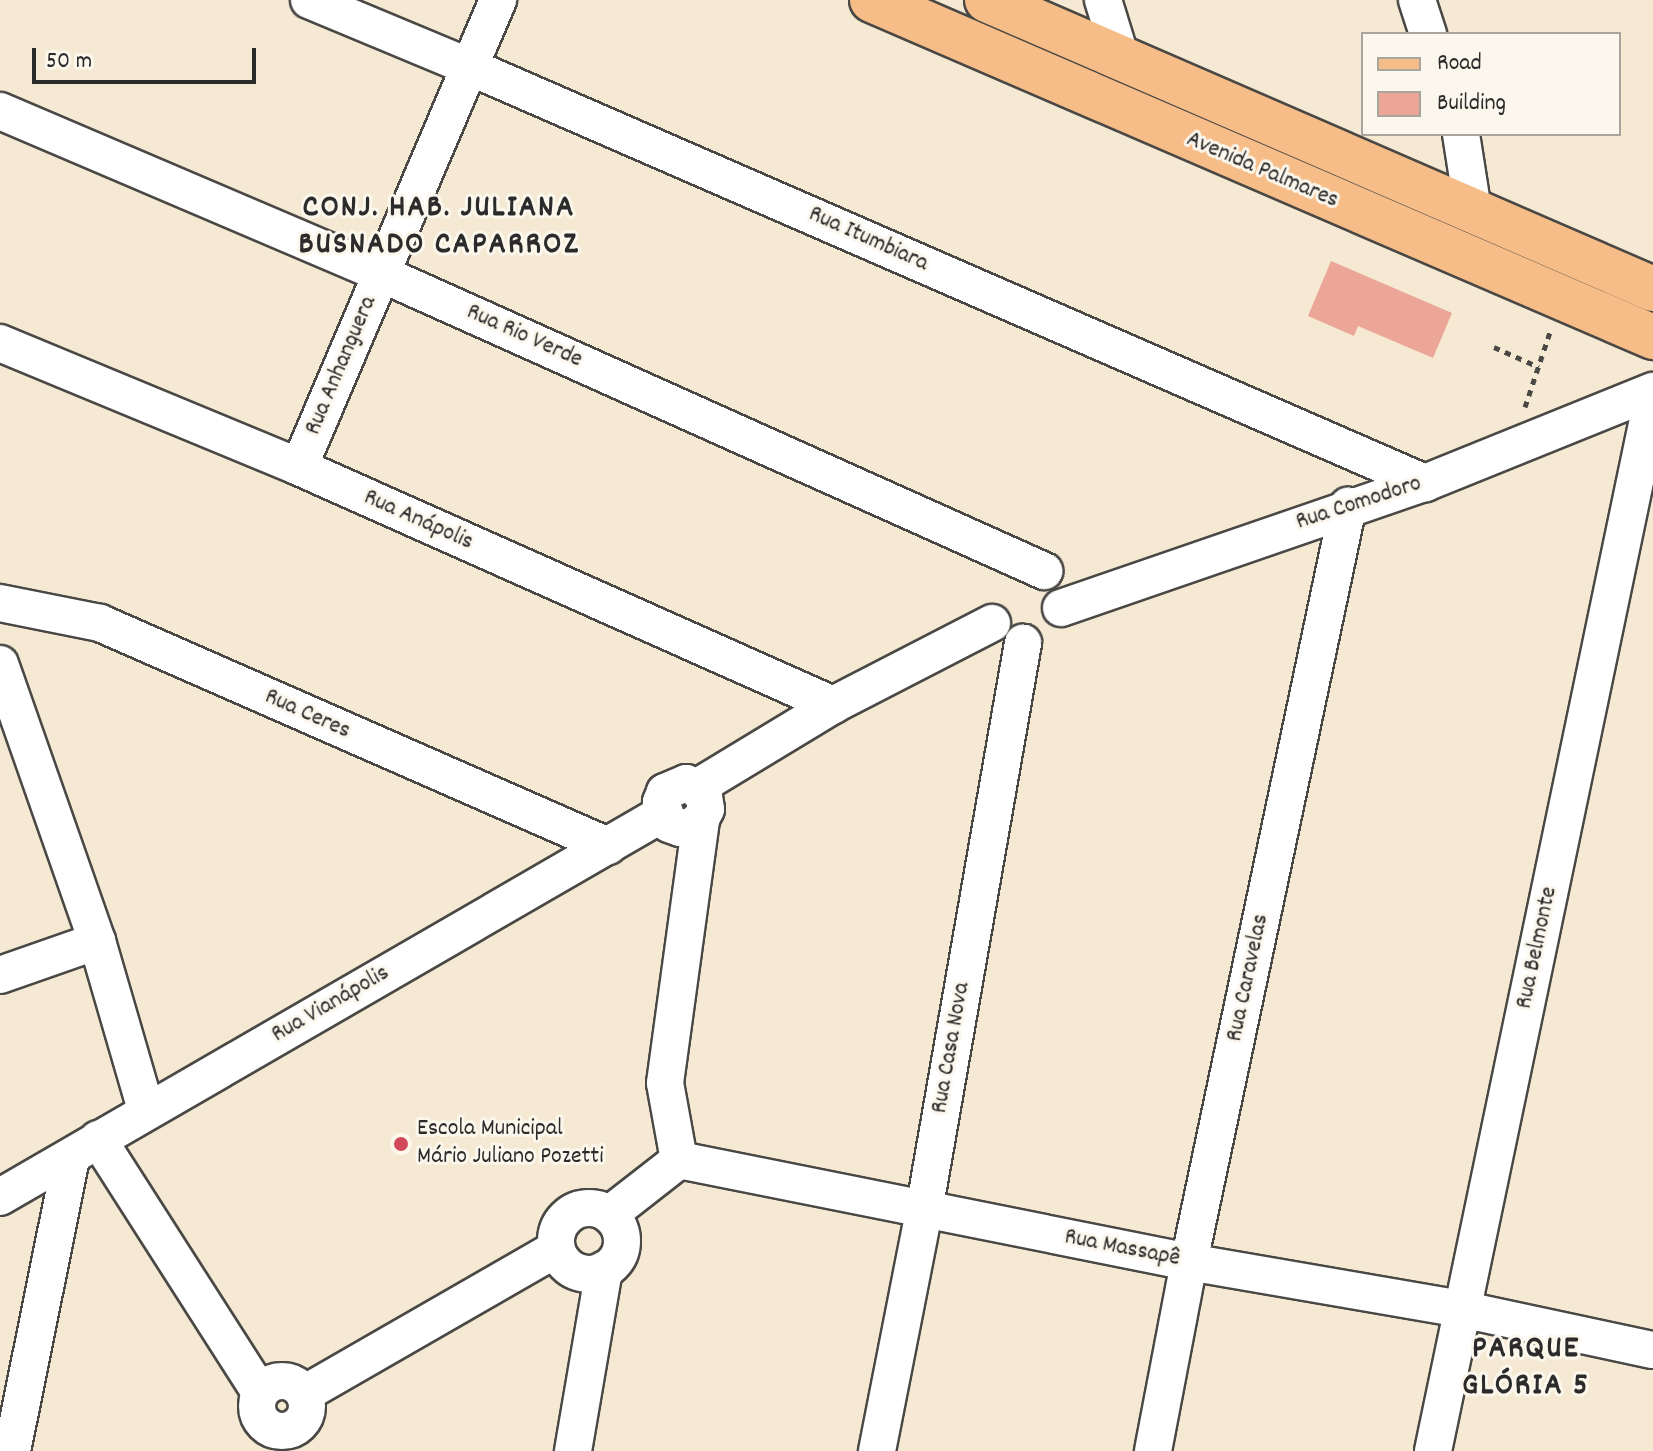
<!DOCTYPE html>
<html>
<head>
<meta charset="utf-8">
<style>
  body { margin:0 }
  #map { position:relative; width:1653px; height:1451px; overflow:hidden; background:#f6e9d4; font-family:Dekko,sans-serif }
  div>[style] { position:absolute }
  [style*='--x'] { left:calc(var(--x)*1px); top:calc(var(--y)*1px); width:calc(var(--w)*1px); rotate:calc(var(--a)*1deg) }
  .building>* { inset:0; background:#eba697 }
  .path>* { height:5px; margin-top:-2.5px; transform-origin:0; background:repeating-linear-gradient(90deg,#494844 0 6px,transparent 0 12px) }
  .roads { filter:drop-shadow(2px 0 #494844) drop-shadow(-2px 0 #494844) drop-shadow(0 2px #494844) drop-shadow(0 -2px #494844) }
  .minor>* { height:36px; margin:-18px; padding:0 18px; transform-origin:18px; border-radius:18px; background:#fff }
  .minor>.ring { margin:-18px; padding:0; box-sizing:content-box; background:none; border:36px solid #fff; border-radius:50% }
  .major>* { height:44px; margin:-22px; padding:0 22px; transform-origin:22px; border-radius:22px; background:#f7bd88 }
  .dots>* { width:22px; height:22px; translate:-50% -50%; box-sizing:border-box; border:4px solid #fbf7ec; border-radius:50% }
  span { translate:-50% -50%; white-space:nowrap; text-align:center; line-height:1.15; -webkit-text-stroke:6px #fbf7ec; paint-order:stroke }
  .street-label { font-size:24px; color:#2b2b2b }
  .poi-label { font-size:24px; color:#2b2b2b }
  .left { translate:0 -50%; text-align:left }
  .district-label { font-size:32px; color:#2b2b2b; font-weight:700; letter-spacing:2px }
  .legend { position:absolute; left:1361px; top:32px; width:260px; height:104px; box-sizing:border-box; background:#fbf7ec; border:2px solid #a8a59f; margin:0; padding:10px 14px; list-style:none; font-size:24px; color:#2b2b2b }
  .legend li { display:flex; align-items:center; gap:16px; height:40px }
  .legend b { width:40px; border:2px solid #a8a59f }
  .scale { position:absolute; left:32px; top:48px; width:224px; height:36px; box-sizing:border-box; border:4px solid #2b2b2b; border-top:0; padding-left:10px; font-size:24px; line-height:28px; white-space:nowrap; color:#2b2b2b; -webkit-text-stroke:6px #fbf7ec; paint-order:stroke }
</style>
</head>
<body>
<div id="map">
  <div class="building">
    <div style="clip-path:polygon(1331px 261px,1452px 313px,1433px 358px,1358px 326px,1354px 336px,1308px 316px)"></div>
  </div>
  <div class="path">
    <div style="--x:1494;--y:347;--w:49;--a:24"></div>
    <div style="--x:1525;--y:407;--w:82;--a:-71.6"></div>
  </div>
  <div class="roads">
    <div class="minor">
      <div style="--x:309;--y:0;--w:174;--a:22.6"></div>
      <div style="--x:470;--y:67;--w:1042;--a:23.54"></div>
      <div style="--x:1103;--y:0;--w:61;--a:72.8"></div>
      <div style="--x:1417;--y:0;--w:36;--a:72"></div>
      <div style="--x:0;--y:111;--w:415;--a:23.1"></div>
      <div style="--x:382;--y:274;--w:726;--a:24.16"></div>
      <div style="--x:1461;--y:134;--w:78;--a:81.1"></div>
      <div style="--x:0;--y:343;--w:324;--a:22.5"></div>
      <div style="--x:299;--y:467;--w:585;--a:24.02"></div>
      <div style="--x:299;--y:467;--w:508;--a:-66.92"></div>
      <div style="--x:0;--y:603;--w:102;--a:11.3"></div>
      <div style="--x:100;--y:623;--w:555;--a:23.7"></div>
      <div style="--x:1061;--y:608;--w:385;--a:-19"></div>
      <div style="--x:1425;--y:483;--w:246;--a:-22"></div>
      <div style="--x:0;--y:664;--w:293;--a:70.7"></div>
      <div style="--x:97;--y:941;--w:176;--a:73.8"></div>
      <div style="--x:696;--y:788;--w:160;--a:-31.2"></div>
      <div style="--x:833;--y:705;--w:179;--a:-27.3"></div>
      <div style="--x:0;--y:975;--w:103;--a:-19.3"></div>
      <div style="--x:98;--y:1139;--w:300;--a:57.4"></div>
      <div style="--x:679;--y:1160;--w:78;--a:-100.3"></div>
      <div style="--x:665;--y:1083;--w:266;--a:-82.2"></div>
      <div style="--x:701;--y:819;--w:11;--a:-63"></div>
      <div style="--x:706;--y:809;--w:12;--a:-99"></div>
      <div style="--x:704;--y:797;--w:12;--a:-132"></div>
      <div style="--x:696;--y:788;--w:11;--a:-153"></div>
      <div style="--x:686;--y:783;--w:23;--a:157"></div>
      <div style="--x:665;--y:792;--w:11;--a:112"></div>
      <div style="--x:661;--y:802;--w:23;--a:70"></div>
      <div style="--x:669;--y:824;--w:12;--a:20"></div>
      <div style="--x:680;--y:828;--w:12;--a:-9"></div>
      <div style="--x:692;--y:826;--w:11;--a:-38"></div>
      <div style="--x:0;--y:1197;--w:765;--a:-30.05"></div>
      <div class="ring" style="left:556px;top:1208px;width:30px;height:30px"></div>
      <div style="--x:610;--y:1214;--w:88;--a:-38"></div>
      <div style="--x:679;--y:1160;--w:520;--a:11.31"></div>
      <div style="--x:1189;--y:1262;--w:276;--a:9.8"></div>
      <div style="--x:1461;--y:1309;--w:196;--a:12.1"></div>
      <div class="ring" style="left:257px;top:1381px;width:14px;height:14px"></div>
      <div style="--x:304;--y:1394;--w:291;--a:-29.9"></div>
      <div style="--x:12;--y:1451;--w:298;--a:-78.6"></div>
      <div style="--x:573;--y:1451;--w:184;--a:-80.3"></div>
      <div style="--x:877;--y:1451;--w:245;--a:-78.9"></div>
      <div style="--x:924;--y:1211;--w:577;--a:-80.11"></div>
      <div style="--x:1153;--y:1451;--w:192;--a:-79.2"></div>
      <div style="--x:1189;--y:1262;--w:773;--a:-78.12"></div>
      <div style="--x:1433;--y:1451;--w:1079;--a:-78.23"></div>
    </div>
    <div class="major">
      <div style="--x:872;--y:0;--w:851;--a:23.34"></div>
      <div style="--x:987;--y:0;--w:726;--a:23.46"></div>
    </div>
  </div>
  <div class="dots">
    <div style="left:401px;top:1144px;background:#d1495b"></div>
  </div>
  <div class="street-label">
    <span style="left:1262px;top:171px;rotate:23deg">Avenida Palmares</span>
    <span style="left:868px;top:240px;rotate:24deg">Rua Itumbiara</span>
    <span style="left:524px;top:337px;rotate:24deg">Rua Rio Verde</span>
    <span style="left:342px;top:366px;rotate:-67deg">Rua Anhanguera</span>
    <span style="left:1359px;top:504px;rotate:-18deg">Rua Comodoro</span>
    <span style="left:418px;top:521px;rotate:24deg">Rua Anápolis</span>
    <span style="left:307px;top:715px;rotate:24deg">Rua Ceres</span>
    <span style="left:1538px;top:948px;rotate:-78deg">Rua Belmonte</span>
    <span style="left:1249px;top:978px;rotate:-78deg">Rua Caravelas</span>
    <span style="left:331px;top:1005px;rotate:-30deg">Rua Vianápolis</span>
    <span style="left:952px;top:1048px;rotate:-80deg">Rua Casa Nova</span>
    <span style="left:1122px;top:1249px;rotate:11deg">Rua Massapê</span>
  </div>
  <div class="poi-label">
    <span class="left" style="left:417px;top:1144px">Escola Municipal<br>Mário Juliano Pozetti</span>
  </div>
  <div class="district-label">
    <span style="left:439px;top:228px">CONJ. HAB. JULIANA<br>BUSNADO CAPARROZ</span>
    <span style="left:1526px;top:1369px">PARQUE<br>GLÓRIA 5</span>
  </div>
  <ul class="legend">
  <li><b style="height:10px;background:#f7bd88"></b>Road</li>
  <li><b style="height:22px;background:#eba697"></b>Building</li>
  </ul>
  <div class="scale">50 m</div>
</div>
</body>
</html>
